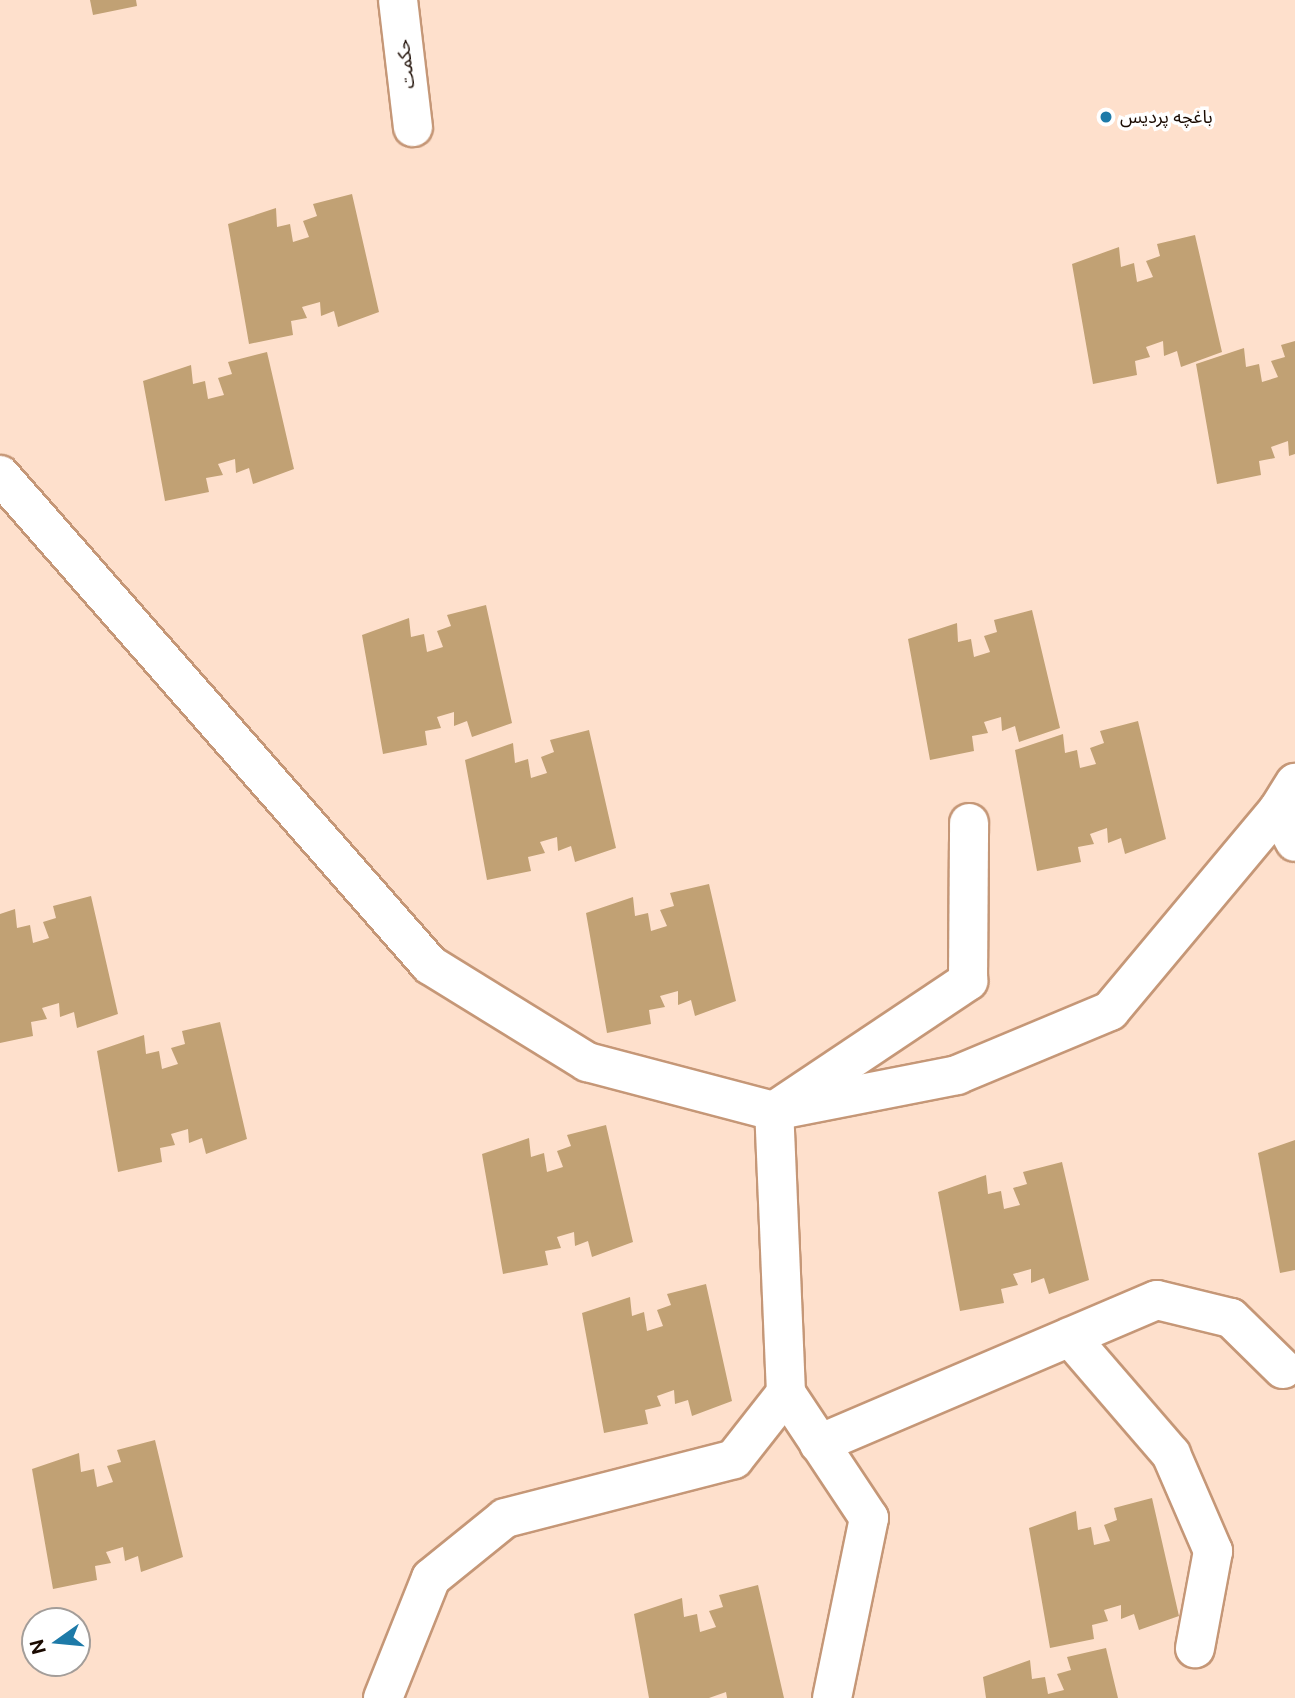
<!DOCTYPE html>
<html>
<head>
<meta charset="utf-8">
<style>
  body { margin:0 }
  #map { position:relative; width:1295px; height:1698px; overflow:hidden; background:#fee0cc; font-family:"Public Sans","Noto Sans Arabic",sans-serif }
  div>[style] { position:absolute }
  [style*='--x'] { left:calc(var(--x)*1px); top:calc(var(--y)*1px); width:calc(var(--w)*1px); rotate:calc(var(--a)*1deg) }
  .building>* { inset:0; background:#c1a174 }
  .roads { filter:drop-shadow(2px 0 #c59777) drop-shadow(-2px 0 #c59777) drop-shadow(0 2px #c59777) drop-shadow(0 -2px #c59777) }
  .minor>* { height:38px; margin:-19px; padding:0 19px; transform-origin:19px; border-radius:19px; background:#fff }
  .dots>* { width:19px; height:19px; translate:-50% -50%; box-sizing:border-box; border:4px solid #fff; border-radius:50% }
  span { translate:-50% -50%; white-space:nowrap; text-align:center; line-height:1.15; -webkit-text-stroke:7px #fff; paint-order:stroke }
  .street-label { font-size:18px; color:#1a0a01 }
  .poi-label { font-size:18px; color:#1a0a01 }
  .left { translate:0 -50%; text-align:left }
  .north { position:absolute; left:21px; top:1607px; width:70px; height:70px; box-sizing:border-box; background:#fff; border:2px solid #a39d99; border-radius:50%; rotate:255deg; font-size:19px; font-weight:700; line-height:28px; text-align:center; color:#1a0a01 }
  .north::after { content:''; display:block; margin:auto; width:24px; height:32px; background:#1d7aa8; clip-path:polygon(50% 0,100% 100%,50% 72%,0 100%) }
</style>
</head>
<body>
<div id="map">
  <div class="building">
    <div style="clip-path:polygon(90px 0,136px 0,137px 6px,93px 15px)"></div>
    <div style="clip-path:polygon(352px 194px,379px 312px,338px 327px,334px 311px,321px 316px,320px 302px,302px 307px,307px 318px,291px 321px,293px 335px,249px 344px,228px 224px,276px 208px,277px 227px,290px 224px,293px 242px,309px 237px,303px 221px,317px 216px,313px 204px)"></div>
    <div style="clip-path:polygon(1195px 235px,1222px 352px,1181px 367px,1177px 351px,1164px 356px,1163px 341px,1146px 347px,1150px 357px,1135px 361px,1137px 375px,1093px 384px,1072px 264px,1119px 247px,1121px 267px,1134px 263px,1137px 282px,1153px 277px,1146px 261px,1160px 256px,1157px 244px)"></div>
    <div style="clip-path:polygon(1295px 341px,1295px 454px,1289px 456px,1288px 441px,1271px 447px,1275px 458px,1259px 461px,1261px 475px,1217px 484px,1196px 364px,1244px 348px,1246px 367px,1259px 364px,1262px 382px,1278px 377px,1271px 361px,1285px 357px,1281px 345px)"></div>
    <div style="clip-path:polygon(267px 352px,294px 469px,253px 484px,249px 468px,236px 473px,235px 459px,218px 464px,223px 475px,206px 478px,209px 492px,165px 501px,143px 381px,191px 365px,193px 384px,205px 381px,208px 399px,224px 395px,218px 378px,232px 374px,228px 362px)"></div>
    <div style="clip-path:polygon(486px 605px,512px 723px,472px 737px,467px 721px,454px 726px,454px 712px,437px 717px,441px 728px,425px 731px,427px 745px,383px 754px,362px 635px,409px 618px,411px 637px,424px 634px,427px 652px,443px 647px,437px 631px,451px 626px,447px 615px)"></div>
    <div style="clip-path:polygon(1032px 610px,1060px 728px,1019px 742px,1015px 726px,1002px 731px,1001px 717px,984px 722px,988px 733px,972px 736px,974px 751px,930px 760px,908px 639px,957px 623px,958px 642px,971px 639px,974px 657px,990px 652px,984px 636px,997px 632px,994px 620px)"></div>
    <div style="clip-path:polygon(1138px 721px,1166px 839px,1125px 854px,1121px 838px,1108px 843px,1107px 828px,1090px 834px,1094px 844px,1078px 847px,1081px 862px,1037px 871px,1015px 750px,1063px 734px,1065px 753px,1077px 750px,1080px 768px,1096px 764px,1090px 748px,1104px 743px,1100px 731px)"></div>
    <div style="clip-path:polygon(589px 730px,616px 848px,575px 862px,571px 846px,558px 851px,557px 837px,540px 842px,545px 853px,528px 857px,531px 871px,487px 880px,465px 760px,513px 743px,515px 763px,528px 759px,531px 778px,547px 773px,541px 757px,554px 752px,550px 740px)"></div>
    <div style="clip-path:polygon(709px 884px,736px 1001px,695px 1016px,691px 1000px,678px 1005px,678px 991px,660px 996px,665px 1007px,649px 1010px,651px 1024px,607px 1033px,586px 913px,633px 897px,635px 916px,648px 913px,651px 931px,667px 926px,660px 910px,674px 906px,670px 893px)"></div>
    <div style="clip-path:polygon(91px 896px,118px 1014px,77px 1028px,74px 1012px,60px 1017px,59px 1003px,42px 1008px,47px 1019px,31px 1022px,33px 1036px,0 1043px,0 914px,15px 909px,17px 928px,30px 925px,33px 943px,49px 938px,43px 922px,56px 918px,53px 906px)"></div>
    <div style="clip-path:polygon(220px 1022px,247px 1139px,206px 1154px,202px 1138px,189px 1143px,188px 1129px,171px 1134px,175px 1145px,160px 1148px,162px 1162px,118px 1172px,97px 1051px,144px 1035px,146px 1054px,159px 1051px,162px 1069px,178px 1064px,171px 1048px,185px 1044px,182px 1031px)"></div>
    <div style="clip-path:polygon(606px 1125px,633px 1242px,592px 1257px,588px 1241px,575px 1246px,574px 1232px,557px 1237px,561px 1248px,545px 1251px,548px 1265px,503px 1274px,482px 1154px,529px 1138px,531px 1157px,544px 1153px,547px 1172px,563px 1167px,557px 1151px,571px 1146px,567px 1135px)"></div>
    <div style="clip-path:polygon(1295px 1140px,1295px 1270px,1280px 1273px,1258px 1153px)"></div>
    <div style="clip-path:polygon(1062px 1162px,1089px 1280px,1049px 1294px,1044px 1278px,1031px 1283px,1031px 1269px,1013px 1274px,1018px 1285px,1001px 1289px,1004px 1303px,960px 1311px,938px 1192px,986px 1175px,988px 1194px,1001px 1191px,1004px 1209px,1020px 1205px,1013px 1188px,1027px 1184px,1023px 1172px)"></div>
    <div style="clip-path:polygon(706px 1284px,732px 1401px,692px 1416px,688px 1400px,675px 1404px,674px 1390px,657px 1396px,661px 1406px,645px 1410px,648px 1424px,604px 1433px,582px 1313px,630px 1297px,632px 1316px,644px 1312px,647px 1331px,663px 1326px,657px 1310px,671px 1305px,667px 1294px)"></div>
    <div style="clip-path:polygon(155px 1440px,183px 1557px,141px 1572px,138px 1556px,125px 1561px,123px 1547px,106px 1552px,111px 1563px,95px 1566px,97px 1580px,53px 1589px,32px 1469px,79px 1453px,81px 1472px,94px 1469px,97px 1487px,113px 1482px,107px 1466px,121px 1462px,117px 1450px)"></div>
    <div style="clip-path:polygon(1152px 1498px,1179px 1616px,1139px 1630px,1134px 1614px,1121px 1619px,1121px 1605px,1104px 1610px,1108px 1621px,1092px 1625px,1094px 1639px,1050px 1648px,1029px 1528px,1076px 1511px,1078px 1530px,1091px 1527px,1094px 1545px,1110px 1541px,1104px 1525px,1117px 1520px,1114px 1508px)"></div>
    <div style="clip-path:polygon(758px 1585px,784px 1698px,727px 1698px,726px 1692px,709px 1698px,649px 1698px,634px 1614px,682px 1598px,684px 1617px,697px 1614px,700px 1632px,716px 1627px,709px 1611px,723px 1607px,719px 1595px)"></div>
    <div style="clip-path:polygon(1106px 1648px,1118px 1698px,986px 1698px,983px 1677px,1030px 1660px,1032px 1679px,1045px 1677px,1048px 1694px,1064px 1690px,1057px 1674px,1071px 1670px,1067px 1657px)"></div>
  </div>
  <div class="roads">
    <div class="minor">
      <div style="--x:398;--y:0;--w:128;--a:83.3"></div>
      <div style="--x:0;--y:475;--w:652;--a:48.73"></div>
      <div style="--x:430;--y:965;--w:185;--a:31.7"></div>
      <div style="--x:587;--y:1062;--w:193;--a:14.7"></div>
      <div style="--x:774;--y:1111;--w:234;--a:-33.8"></div>
      <div style="--x:968;--y:981;--w:158;--a:-89.6"></div>
      <div style="--x:1278;--y:810;--w:36;--a:62"></div>
      <div style="--x:1070;--y:1337;--w:155;--a:49.2"></div>
      <div style="--x:1171;--y:1454;--w:106;--a:66.6"></div>
      <div style="--x:1213;--y:1551;--w:99;--a:100.5"></div>
      <div style="--x:786;--y:1393;--w:150;--a:56.4"></div>
      <div style="--x:869;--y:1518;--w:184;--a:101.6"></div>
      <div style="--x:819;--y:1444;--w:367;--a:-23.1"></div>
      <div style="--x:1157;--y:1300;--w:76;--a:13.7"></div>
      <div style="--x:1231;--y:1318;--w:73;--a:44.4"></div>
      <div style="--x:383;--y:1698;--w:129;--a:-68.2"></div>
      <div style="--x:431;--y:1578;--w:95;--a:-39"></div>
      <div style="--x:505;--y:1518;--w:236;--a:-14.4"></div>
      <div style="--x:734;--y:1459;--w:84;--a:-51.8"></div>
      <div style="--x:786;--y:1393;--w:282;--a:-92.4"></div>
      <div style="--x:774;--y:1111;--w:187;--a:-11.1"></div>
      <div style="--x:957;--y:1075;--w:166;--a:-22.7"></div>
      <div style="--x:1110;--y:1011;--w:262;--a:-50.1"></div>
      <div style="--x:1278;--y:810;--w:32;--a:-58"></div>
    </div>
  </div>
  <div class="dots">
    <div style="left:1106px;top:117px;background:#1d7aa8"></div>
  </div>
  <div class="street-label">
    <span style="left:406px;top:64px;rotate:-97deg">حکمت</span>
  </div>
  <div class="poi-label">
    <span class="left" style="left:1120px;top:117px">باغچه پردیس</span>
  </div>
  <div class="north">N</div>
</div>
</body>
</html>
